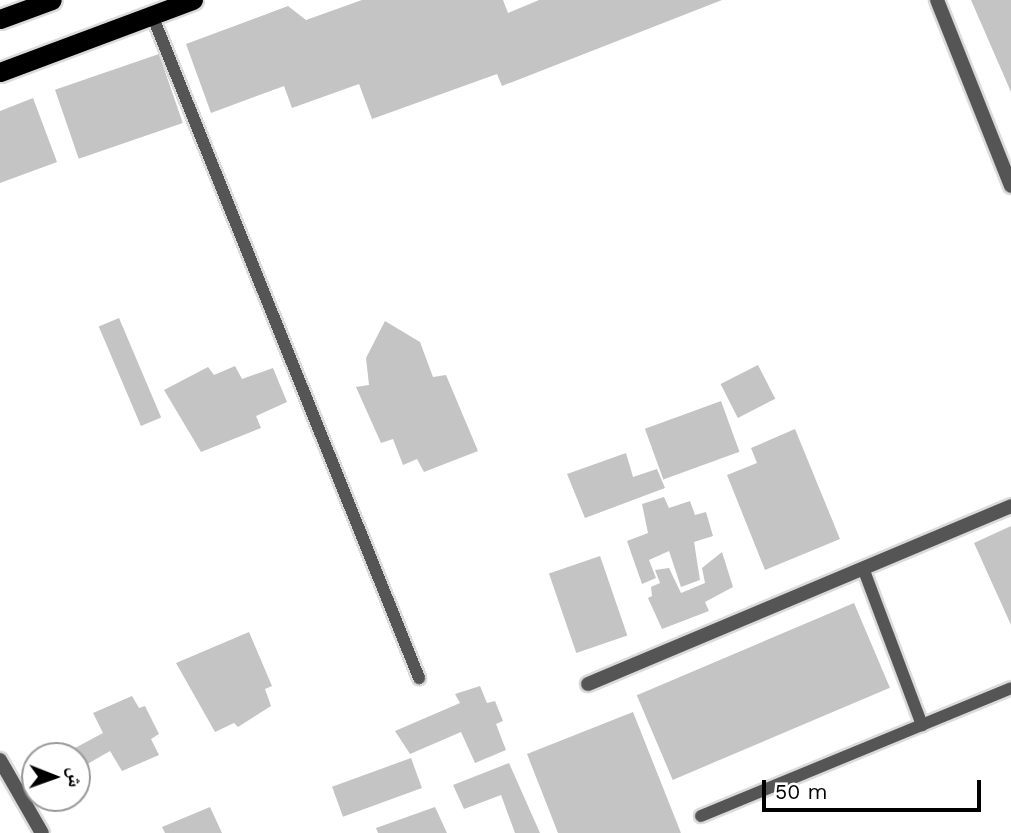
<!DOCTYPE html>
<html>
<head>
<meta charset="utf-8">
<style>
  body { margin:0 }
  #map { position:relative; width:1011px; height:833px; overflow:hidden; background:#fff; font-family:"Work Sans","Noto Naskh Arabic",sans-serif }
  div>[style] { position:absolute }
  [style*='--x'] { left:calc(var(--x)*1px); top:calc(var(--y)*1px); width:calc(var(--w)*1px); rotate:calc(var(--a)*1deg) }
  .building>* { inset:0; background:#c4c4c4; transform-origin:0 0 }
  .roads { filter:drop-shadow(2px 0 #dbdbdb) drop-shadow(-2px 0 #dbdbdb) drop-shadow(0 2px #dbdbdb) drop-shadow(0 -2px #dbdbdb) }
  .service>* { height:12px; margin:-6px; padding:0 6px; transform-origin:6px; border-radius:6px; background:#555 }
  .minor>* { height:14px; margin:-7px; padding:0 7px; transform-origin:7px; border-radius:7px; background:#555 }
  .trunk>* { height:19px; margin:-9.5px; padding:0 9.5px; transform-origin:9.5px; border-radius:9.5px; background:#000 }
  span { translate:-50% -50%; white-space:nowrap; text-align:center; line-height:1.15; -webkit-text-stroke:7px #fff; paint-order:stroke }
  .north { position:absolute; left:21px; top:742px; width:70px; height:70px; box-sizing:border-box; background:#fff; border:2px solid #999; border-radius:50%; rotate:91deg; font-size:19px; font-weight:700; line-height:28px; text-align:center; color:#000 }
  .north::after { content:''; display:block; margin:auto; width:24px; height:32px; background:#000; clip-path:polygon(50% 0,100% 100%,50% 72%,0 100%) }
  .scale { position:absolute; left:762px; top:780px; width:219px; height:32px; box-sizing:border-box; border:4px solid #000; border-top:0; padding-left:9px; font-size:21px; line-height:24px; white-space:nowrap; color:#000; -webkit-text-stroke:5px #fff; paint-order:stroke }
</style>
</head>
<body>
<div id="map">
  <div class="building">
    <div style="clip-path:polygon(362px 0,503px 0,508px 13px,539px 0,722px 0,502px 86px,497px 74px,372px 119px,359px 84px,292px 108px,284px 86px,211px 113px,186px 44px,288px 6px,306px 20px)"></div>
    <div style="clip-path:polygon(971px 0,1011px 0,1011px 92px)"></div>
    <div style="left:159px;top:54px;width:73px;height:110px;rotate:71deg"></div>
    <div style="clip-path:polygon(33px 98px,57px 162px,0 183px,0 111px)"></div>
    <div style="left:119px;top:318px;width:108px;height:22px;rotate:67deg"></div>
    <div style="clip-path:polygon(385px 321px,420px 342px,433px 377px,446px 375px,478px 451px,424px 472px,417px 459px,403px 465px,393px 439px,381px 443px,356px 387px,369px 385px,366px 358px)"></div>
    <div style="left:758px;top:365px;width:38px;height:42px;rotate:63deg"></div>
    <div style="clip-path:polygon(235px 366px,242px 379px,273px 368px,287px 402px,256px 416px,261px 428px,201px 452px,164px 390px,208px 367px,214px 375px)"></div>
    <div style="left:721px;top:401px;width:54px;height:81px;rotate:70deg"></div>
    <div style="clip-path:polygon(795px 429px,840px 539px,765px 570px,727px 475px,757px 463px,751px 448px)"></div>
    <div style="clip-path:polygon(626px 453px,633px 477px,657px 469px,665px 488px,585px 518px,567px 474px)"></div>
    <div style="clip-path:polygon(664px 497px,669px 508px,690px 501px,695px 515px,706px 512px,713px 536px,694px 542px,700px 580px,681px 587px,669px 551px,649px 560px,656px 578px,642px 584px,627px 541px,648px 533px,642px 504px)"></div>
    <div style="clip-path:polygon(1011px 526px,1011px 625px,974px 543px)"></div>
    <div style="clip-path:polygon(722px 552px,733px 587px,705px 602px,709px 611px,662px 629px,648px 598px,652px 596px,651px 587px,660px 583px,655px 570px,669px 568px,681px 593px,705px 583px,702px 568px)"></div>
    <div style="left:600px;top:556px;width:84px;height:54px;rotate:71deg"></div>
    <div style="left:854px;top:603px;width:92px;height:236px;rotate:67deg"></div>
    <div style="clip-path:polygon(249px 632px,272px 686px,265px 689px,271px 706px,238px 727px,234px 723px,215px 732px,176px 663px)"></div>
    <div style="clip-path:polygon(480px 686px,487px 703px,495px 701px,503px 721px,496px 724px,506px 750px,475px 763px,461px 732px,410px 754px,395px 731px,460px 703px,455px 694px)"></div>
    <div style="clip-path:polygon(132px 696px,139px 708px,145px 706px,159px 734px,151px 739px,159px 755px,122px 771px,110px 751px,77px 770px,77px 756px,60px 756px,103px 733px,93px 713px)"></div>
    <div style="clip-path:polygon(633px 712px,681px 833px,558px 833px,527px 754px)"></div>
    <div style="left:411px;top:758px;width:32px;height:84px;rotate:70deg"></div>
    <div style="clip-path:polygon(509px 763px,540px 833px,515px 833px,501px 795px,464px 809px,453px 785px)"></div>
    <div style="clip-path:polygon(210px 807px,222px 833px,165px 833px,162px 827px)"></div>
    <div style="clip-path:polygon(435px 807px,447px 833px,378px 833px,376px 828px)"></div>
  </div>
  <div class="roads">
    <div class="service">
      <div style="--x:152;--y:15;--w:715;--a:68.06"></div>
      <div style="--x:863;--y:568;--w:168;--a:69.4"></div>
      <div style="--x:701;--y:816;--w:335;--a:-22.4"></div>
    </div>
    <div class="minor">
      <div style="--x:937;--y:0;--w:200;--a:68.3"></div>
      <div style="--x:588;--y:684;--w:459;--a:-22.8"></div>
      <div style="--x:0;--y:760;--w:84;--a:60.1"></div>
    </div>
    <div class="trunk">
      <div style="--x:0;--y:19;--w:55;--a:-20.1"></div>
      <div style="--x:0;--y:72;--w:206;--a:-20.5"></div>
    </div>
  </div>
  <div class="north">ش</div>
  <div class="scale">50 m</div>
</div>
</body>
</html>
